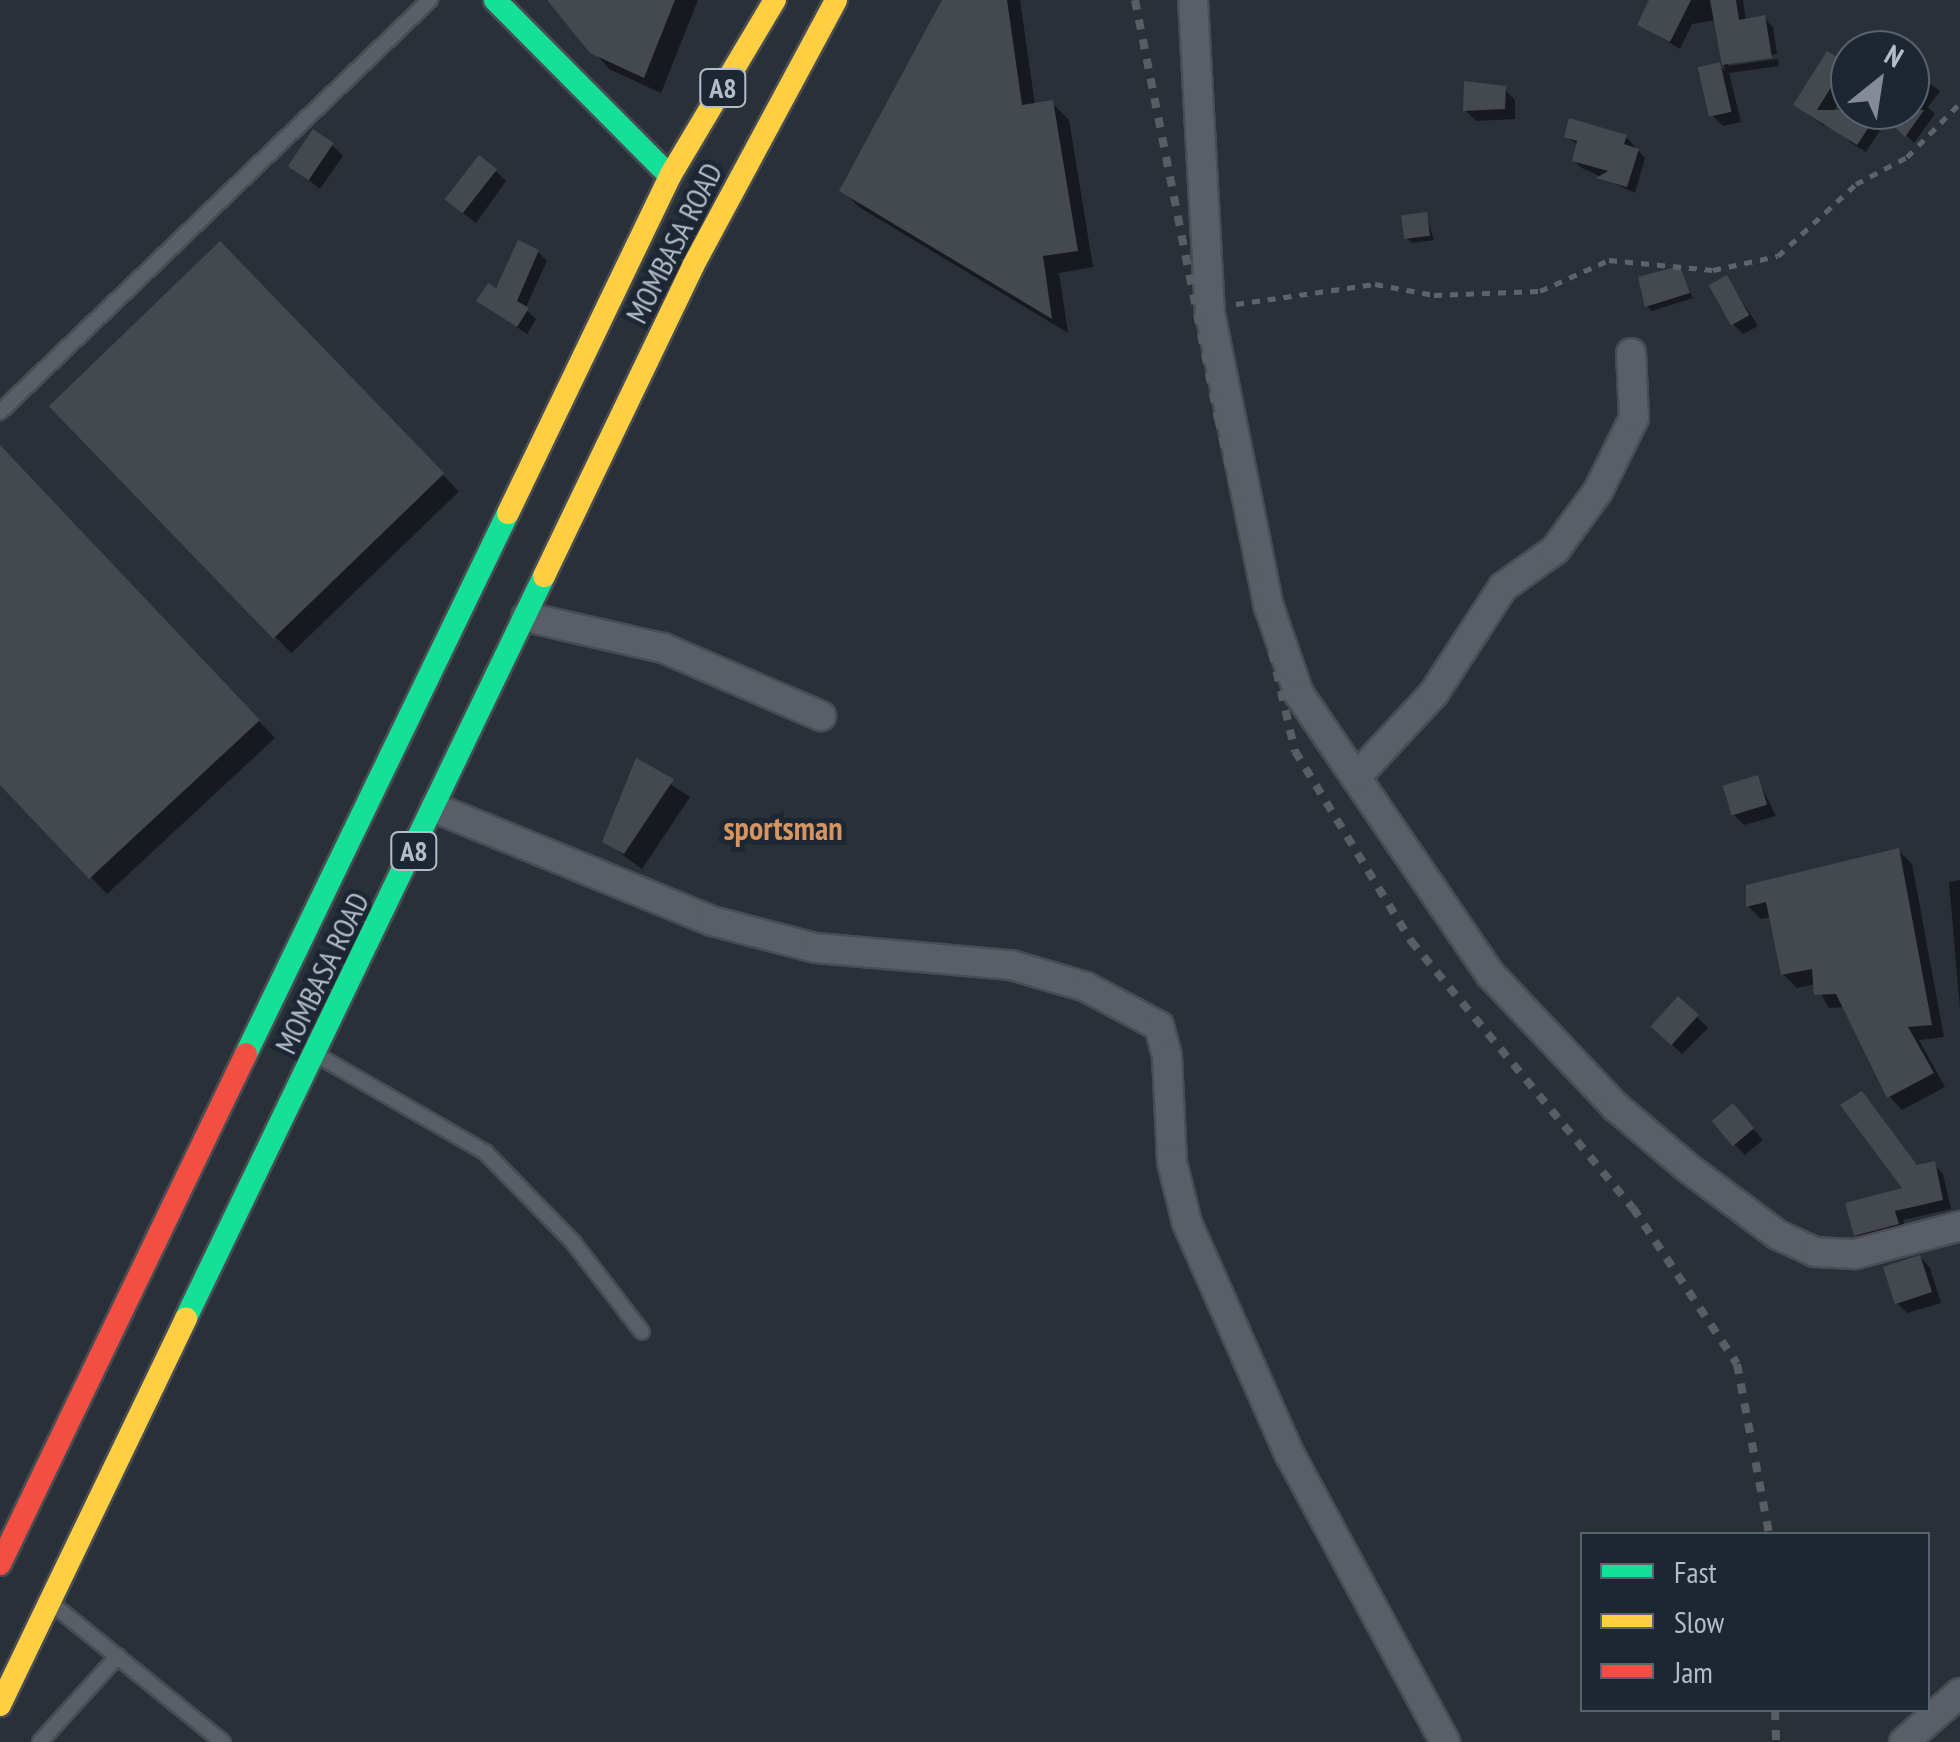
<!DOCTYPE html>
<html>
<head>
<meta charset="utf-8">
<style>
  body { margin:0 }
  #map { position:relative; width:1960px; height:1742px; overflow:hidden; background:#2a3038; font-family:"PT Sans Narrow",sans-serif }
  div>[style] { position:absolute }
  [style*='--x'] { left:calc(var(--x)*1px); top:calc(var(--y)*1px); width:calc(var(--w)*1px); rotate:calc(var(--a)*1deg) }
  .shadow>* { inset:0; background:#0007; transform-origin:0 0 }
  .building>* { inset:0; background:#444950; transform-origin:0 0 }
  .path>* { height:5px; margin-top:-2.5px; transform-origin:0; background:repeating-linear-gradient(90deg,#5d636a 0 8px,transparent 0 16px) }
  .roads { filter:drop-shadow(2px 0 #484c53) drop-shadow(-2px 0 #484c53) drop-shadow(0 2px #484c53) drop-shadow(0 -2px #484c53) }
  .lane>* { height:14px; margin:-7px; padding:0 7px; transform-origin:7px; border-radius:7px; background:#5a5e66 }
  .street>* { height:28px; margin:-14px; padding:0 14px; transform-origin:14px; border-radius:14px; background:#5a5e66 }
  .fast>* { height:22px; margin:-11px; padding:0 11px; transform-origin:11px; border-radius:11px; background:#16e098 }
  .slow>* { height:22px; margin:-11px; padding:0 11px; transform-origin:11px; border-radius:11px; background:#ffcf43 }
  .jam>* { height:22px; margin:-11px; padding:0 11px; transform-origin:11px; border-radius:11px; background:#f24e42 }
  .rail>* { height:8px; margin-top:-4px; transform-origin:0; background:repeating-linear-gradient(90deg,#595d64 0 10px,transparent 0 20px) }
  span { translate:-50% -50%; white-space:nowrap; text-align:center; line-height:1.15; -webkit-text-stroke:10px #1d2633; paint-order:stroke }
  .shield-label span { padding:2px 8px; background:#1d2633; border:2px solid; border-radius:8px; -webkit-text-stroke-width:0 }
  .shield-label { font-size:28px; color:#b4bcc9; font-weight:700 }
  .street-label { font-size:30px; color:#b4bcc9 }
  .neighbourhood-label { font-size:32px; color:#d59563; font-weight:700 }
  .legend { position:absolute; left:1580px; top:1532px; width:350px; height:180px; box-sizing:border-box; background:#1d2633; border:2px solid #59626f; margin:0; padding:12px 18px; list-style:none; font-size:30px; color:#b4bcc9 }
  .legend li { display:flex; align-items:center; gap:20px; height:50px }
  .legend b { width:50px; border:2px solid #59626f }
  .north { position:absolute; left:1830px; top:30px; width:100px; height:100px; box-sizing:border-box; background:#1d2633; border:2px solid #59626f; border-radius:50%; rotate:30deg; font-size:28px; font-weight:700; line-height:40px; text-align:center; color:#b4bcc9 }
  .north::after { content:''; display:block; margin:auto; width:35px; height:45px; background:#848b96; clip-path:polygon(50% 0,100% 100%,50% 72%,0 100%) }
</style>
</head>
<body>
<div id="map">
  <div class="shadow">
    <div style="clip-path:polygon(550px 0,698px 0,661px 93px,609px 69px)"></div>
    <div style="clip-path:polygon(945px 0,1020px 0,1035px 105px,1052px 103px,1069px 120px,1093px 267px,1059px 273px,1068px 333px,859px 207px,842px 190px)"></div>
    <div style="clip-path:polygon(1652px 0,1743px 0,1746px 21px,1764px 18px,1773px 27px,1777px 54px,1728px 61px,1728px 66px,1778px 59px,1779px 66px,1729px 73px,1741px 122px,1723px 126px,1712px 115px,1719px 65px,1725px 71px,1716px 20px,1692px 24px,1680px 49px,1640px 25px)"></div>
    <div style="clip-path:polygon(1828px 55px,1850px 71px,1850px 85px,1824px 126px,1796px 105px)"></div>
    <div style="clip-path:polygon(1910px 70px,1940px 91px,1928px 107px,1935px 114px,1914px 143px,1888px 118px,1866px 152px,1850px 142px,1842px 133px,1861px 110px,1910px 110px)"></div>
    <div style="clip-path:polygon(1504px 89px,1515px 100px,1515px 119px,1476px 121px,1465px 110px)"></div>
    <div style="clip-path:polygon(1567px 137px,1626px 137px,1645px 158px,1635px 193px,1582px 168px,1574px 161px,1578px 145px)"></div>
    <div style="clip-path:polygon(332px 145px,343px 156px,320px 189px,291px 166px)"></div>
    <div style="clip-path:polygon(496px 171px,506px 181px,476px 223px,459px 210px)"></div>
    <div style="clip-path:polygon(1426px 214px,1434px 240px,1412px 243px,1407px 238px)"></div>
    <div style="left:220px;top:244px;width:344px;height:233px;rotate:46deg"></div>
    <div style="clip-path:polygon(538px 252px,547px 261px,525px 309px,536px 319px,527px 334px,479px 301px)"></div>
    <div style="clip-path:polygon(1679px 269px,1693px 298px,1652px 311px,1647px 306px)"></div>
    <div style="clip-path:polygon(1727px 278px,1758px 326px,1743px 334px,1732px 323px)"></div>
    <div style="clip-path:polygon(0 459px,22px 471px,275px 738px,107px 894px,0 781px)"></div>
    <div style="clip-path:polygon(637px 762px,690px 797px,642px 869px,605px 842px)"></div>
    <div style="clip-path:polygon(1757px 778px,1776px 816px,1744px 825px,1733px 814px)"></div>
    <div style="clip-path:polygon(1898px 850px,1912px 864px,1944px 1037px,1919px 1040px,1945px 1087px,1902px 1110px,1889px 1096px,1845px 1007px,1829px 1008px,1815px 984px,1797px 988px,1783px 974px,1771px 917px,1761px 919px,1748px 906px)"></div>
    <div style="clip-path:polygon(1960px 880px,1960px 1009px,1949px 882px)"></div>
    <div style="left:1679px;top:999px;width:41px;height:37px;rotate:45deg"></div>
    <div style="clip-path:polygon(1743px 1117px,1763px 1140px,1745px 1155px,1734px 1144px)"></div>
    <div style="clip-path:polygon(1934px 1164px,1943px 1174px,1951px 1209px,1903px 1220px,1907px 1233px,1866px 1244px,1856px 1235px,1906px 1190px,1918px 1168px)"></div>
    <div style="clip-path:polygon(1920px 1257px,1930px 1268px,1941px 1303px,1907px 1313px,1896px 1302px)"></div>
  </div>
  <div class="building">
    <div style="clip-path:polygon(547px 0,675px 0,644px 78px,590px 53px)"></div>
    <div style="clip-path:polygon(942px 0,1007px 0,1022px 105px,1053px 100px,1078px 251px,1043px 256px,1052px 319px,839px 191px)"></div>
    <div style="clip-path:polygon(1649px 0,1691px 0,1670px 42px,1637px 25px)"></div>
    <div style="clip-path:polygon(1710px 0,1736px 0,1739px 20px,1765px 15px,1772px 58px,1722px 65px)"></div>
    <div style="clip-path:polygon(1827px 51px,1846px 63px,1817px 110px,1924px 110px,1905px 137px,1879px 112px,1857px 145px,1793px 105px)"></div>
    <div style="left:1720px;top:62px;width:51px;height:23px;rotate:77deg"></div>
    <div style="clip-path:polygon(1464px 81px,1506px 86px,1505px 109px,1463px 111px)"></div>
    <div style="clip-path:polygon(1569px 118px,1627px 135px,1624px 144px,1639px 149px,1627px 187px,1596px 178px,1608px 171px,1572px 161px,1577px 141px,1564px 137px)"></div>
    <div style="left:313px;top:129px;width:25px;height:45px;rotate:34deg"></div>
    <div style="left:479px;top:155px;width:23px;height:56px;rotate:38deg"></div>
    <div style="left:1427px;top:212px;width:24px;height:26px;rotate:83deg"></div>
    <div style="clip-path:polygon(518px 240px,539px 250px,517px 301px,529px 308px,517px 327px,476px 301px,488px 283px,496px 288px)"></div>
    <div style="left:220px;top:241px;width:323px;height:238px;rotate:46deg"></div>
    <div style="clip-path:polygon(1680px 266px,1690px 293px,1645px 307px,1638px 277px)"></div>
    <div style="left:1727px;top:275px;width:46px;height:21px;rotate:61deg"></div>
    <div style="clip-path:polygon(0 445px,260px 720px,89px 879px,0 785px)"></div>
    <div style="clip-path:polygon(636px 758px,674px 779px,624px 854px,602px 842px)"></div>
    <div style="left:1758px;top:775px;width:31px;height:37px;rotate:73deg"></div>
    <div style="clip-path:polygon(1899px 848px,1932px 1025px,1908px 1027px,1934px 1073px,1887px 1098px,1836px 994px,1814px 995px,1812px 969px,1781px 975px,1766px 902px,1746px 907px,1746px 885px)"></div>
    <div style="left:1678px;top:996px;width:28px;height:41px;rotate:42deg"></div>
    <div style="clip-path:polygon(1862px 1091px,1917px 1165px,1935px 1161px,1943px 1200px,1895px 1211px,1899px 1224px,1854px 1236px,1845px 1203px,1902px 1188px,1840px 1105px)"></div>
    <div style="left:1733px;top:1103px;width:33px;height:28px;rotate:50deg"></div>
    <div style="left:1920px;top:1255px;width:39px;height:39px;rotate:72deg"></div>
  </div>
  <div class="path">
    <div style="--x:1236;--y:304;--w:140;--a:-8.2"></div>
    <div style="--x:1375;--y:284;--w:60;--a:10.6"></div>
    <div style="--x:1434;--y:295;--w:106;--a:-2.2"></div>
    <div style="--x:1540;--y:291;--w:76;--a:-24.2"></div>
    <div style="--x:1609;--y:260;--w:104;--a:5.5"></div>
    <div style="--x:1713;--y:270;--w:66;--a:-12.2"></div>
    <div style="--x:1778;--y:256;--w:106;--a:-42.7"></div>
    <div style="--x:1856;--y:184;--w:58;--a:-27.9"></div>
    <div style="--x:1907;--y:157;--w:76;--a:-45.5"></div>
  </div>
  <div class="roads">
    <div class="lane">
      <div style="--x:0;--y:412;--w:596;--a:-43.78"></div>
      <div style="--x:322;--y:1058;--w:188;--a:30"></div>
      <div style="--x:485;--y:1152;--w:126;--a:45.6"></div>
      <div style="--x:573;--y:1242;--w:113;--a:52.5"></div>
      <div style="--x:56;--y:1607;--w:215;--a:39"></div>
      <div style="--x:40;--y:1742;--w:116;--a:-47.8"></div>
    </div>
    <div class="street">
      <div style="--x:1193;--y:0;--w:313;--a:86.9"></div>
      <div style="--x:1210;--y:313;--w:300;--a:78.7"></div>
      <div style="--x:1269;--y:607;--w:92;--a:71"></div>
      <div style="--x:1299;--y:694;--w:340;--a:55.7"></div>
      <div style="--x:1491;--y:975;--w:182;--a:46.6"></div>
      <div style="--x:1616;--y:1107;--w:94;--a:40.3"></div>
      <div style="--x:1688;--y:1168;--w:112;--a:36.7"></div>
      <div style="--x:1778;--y:1235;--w:41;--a:24.7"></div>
      <div style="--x:1815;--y:1252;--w:40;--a:2.9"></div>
      <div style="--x:1855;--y:1254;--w:109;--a:-14.9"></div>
      <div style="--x:526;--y:617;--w:140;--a:12.8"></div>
      <div style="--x:663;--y:648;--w:172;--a:23.3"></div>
      <div style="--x:1357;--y:776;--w:113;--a:-47.1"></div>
      <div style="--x:1434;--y:693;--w:126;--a:-56.9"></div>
      <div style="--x:1503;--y:587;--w:64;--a:-35.4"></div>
      <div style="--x:1555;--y:550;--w:73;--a:-53.9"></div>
      <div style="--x:1598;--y:491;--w:81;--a:-63.7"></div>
      <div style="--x:1634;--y:418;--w:65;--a:-92.6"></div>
      <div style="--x:435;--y:808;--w:299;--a:22.2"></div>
      <div style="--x:712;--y:921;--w:107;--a:14.6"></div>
      <div style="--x:816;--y:948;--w:196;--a:5"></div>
      <div style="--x:1011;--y:965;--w:78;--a:16.3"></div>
      <div style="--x:1086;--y:987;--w:83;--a:28.1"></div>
      <div style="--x:1159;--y:1026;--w:31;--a:75"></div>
      <div style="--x:1167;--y:1056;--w:106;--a:87.3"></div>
      <div style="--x:1172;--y:1162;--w:63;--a:76.2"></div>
      <div style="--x:1187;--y:1223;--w:254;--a:66.1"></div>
      <div style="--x:1290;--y:1455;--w:326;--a:61.6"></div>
      <div style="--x:1904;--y:1742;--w:74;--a:-41.2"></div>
    </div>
    <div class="fast">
      <div style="--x:495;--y:0;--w:248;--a:45.2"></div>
      <div style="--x:246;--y:1054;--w:601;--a:-64.16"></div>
      <div style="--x:186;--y:1318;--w:824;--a:-64.24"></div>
    </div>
    <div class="slow">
      <div style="--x:508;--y:513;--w:374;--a:-64.3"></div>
      <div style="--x:670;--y:176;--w:205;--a:-59.2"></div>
      <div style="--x:544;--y:576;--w:344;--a:-64.3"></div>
      <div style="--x:693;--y:266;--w:302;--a:-61.7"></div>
      <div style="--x:0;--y:1705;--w:429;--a:-64.3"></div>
    </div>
    <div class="jam">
      <div style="--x:0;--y:1564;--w:566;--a:-64.25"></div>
    </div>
  </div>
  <div class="rail">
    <div style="--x:1135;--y:0;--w:426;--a:78.8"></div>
    <div style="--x:1218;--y:418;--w:342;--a:77"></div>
    <div style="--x:1295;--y:751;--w:223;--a:58.6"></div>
    <div style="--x:1411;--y:941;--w:347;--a:50.3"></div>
    <div style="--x:1633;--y:1208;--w:187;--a:56.3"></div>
    <div style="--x:1737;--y:1364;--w:173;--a:79.3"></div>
    <div style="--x:1775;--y:1710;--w:32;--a:88"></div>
  </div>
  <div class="shield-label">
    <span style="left:723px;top:88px">A8</span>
    <span style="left:414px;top:851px">A8</span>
  </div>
  <div class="street-label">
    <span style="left:674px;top:243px;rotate:-63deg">MOMBASA ROAD</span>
    <span style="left:322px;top:973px;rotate:-64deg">MOMBASA ROAD</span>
  </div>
  <div class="neighbourhood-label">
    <span style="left:783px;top:828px">sportsman</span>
  </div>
  <ul class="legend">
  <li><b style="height:12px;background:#16e098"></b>Fast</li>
  <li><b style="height:12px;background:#ffcf43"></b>Slow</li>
  <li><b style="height:12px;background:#f24e42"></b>Jam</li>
  </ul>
  <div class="north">N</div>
</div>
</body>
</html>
